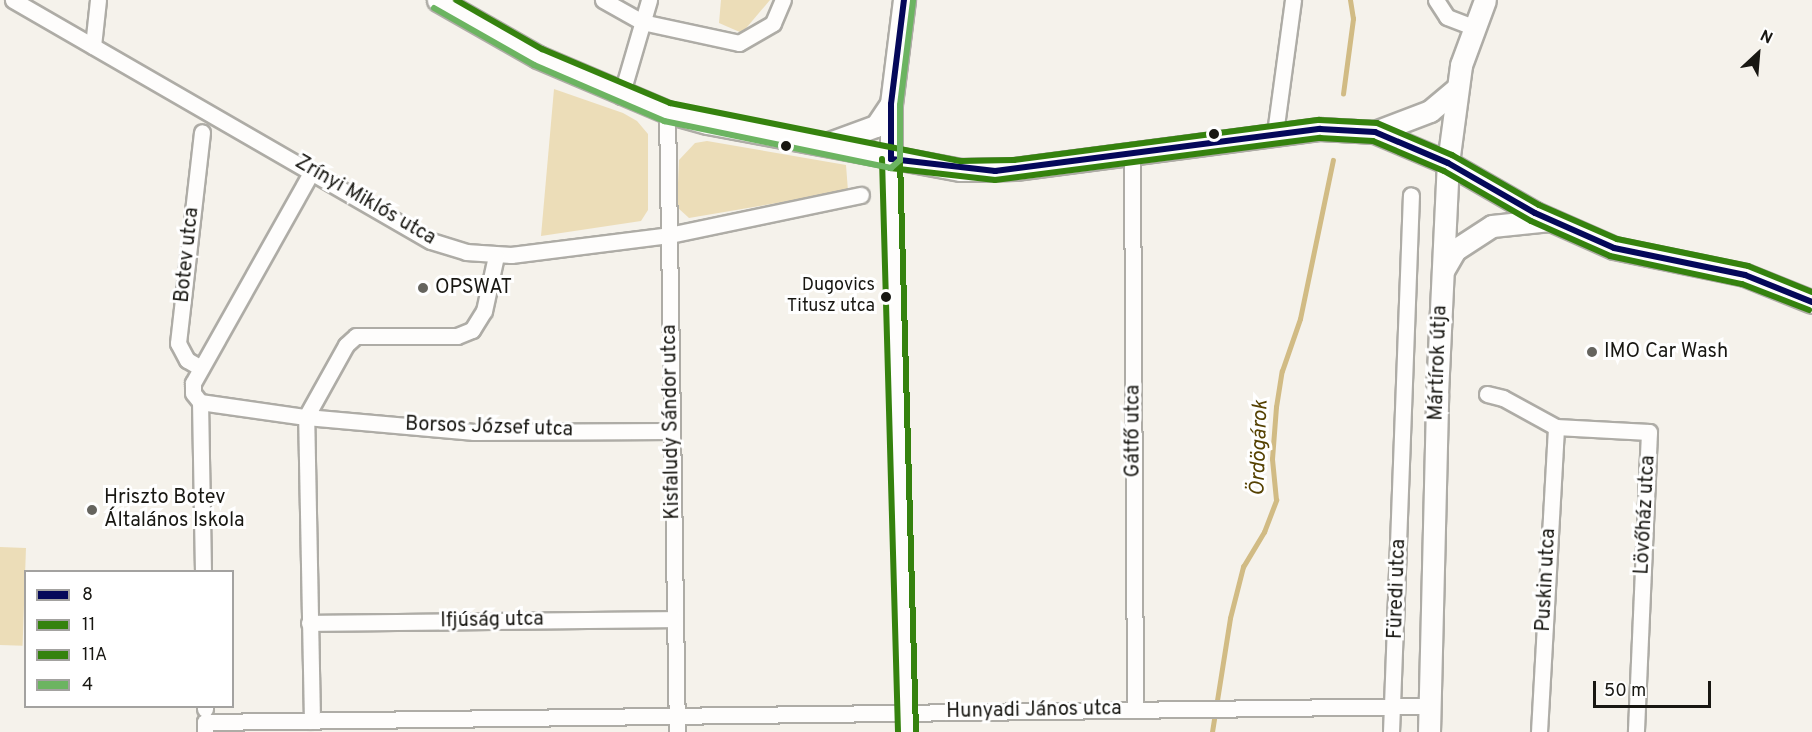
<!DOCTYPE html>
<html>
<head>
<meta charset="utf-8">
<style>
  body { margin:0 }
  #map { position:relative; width:1812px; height:732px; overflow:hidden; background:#f5f2eb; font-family:Overpass,sans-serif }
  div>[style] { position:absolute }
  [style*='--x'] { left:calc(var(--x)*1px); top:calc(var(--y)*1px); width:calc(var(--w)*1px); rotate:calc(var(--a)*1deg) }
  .green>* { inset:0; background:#ecddb8; transform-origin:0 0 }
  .stream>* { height:4.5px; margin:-2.25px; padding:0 2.25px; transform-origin:2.25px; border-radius:2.25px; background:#d1bb84 }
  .roads { filter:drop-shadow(2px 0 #aeaca6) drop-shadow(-2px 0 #aeaca6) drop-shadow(0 2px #aeaca6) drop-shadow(0 -2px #aeaca6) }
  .street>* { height:15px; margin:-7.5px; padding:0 7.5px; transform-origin:7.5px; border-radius:7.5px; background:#fefdfc }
  .secondary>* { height:21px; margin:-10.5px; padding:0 10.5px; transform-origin:10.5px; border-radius:10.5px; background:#fefdfc }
  .bus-1>* { height:6px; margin:-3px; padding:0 3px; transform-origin:3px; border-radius:3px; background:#05085a }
  .bus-2>* { height:6px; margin:-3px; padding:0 3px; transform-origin:3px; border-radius:3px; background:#35820e }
  .bus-3>* { height:6px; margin:-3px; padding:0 3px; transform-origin:3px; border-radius:3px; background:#35820e }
  .bus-4>* { height:6px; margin:-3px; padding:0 3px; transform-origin:3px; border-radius:3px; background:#6cb461 }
  .dots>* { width:16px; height:16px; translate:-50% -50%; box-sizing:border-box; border:3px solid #fff; border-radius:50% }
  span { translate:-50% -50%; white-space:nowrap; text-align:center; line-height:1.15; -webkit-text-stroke:6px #fff; paint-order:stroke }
  .bus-label { font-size:18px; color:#181712 }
  .right { translate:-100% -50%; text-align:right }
  .street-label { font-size:20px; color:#181712 }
  .poi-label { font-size:20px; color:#181712 }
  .left { translate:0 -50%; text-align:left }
  .water-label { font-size:21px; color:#554101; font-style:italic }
  .legend { position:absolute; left:24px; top:570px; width:210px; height:138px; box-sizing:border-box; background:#fff; border:2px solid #a3a2a0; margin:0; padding:8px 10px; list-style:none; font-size:18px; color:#181712 }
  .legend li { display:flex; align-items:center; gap:12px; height:30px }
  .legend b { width:30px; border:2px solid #a3a2a0 }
  .north { position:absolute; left:1728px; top:24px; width:60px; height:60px; -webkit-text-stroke:4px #fff; paint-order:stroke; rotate:26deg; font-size:16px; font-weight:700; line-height:24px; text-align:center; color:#181712 }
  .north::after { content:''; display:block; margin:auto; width:21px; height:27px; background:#181712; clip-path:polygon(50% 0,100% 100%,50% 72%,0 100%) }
  .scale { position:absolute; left:1593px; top:681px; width:118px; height:27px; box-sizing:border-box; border:3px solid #181712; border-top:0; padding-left:8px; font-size:18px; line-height:21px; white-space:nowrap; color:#181712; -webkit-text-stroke:4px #fff; paint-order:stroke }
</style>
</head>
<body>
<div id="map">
  <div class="green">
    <div style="clip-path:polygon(721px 0,770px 0,742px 33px,719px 23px)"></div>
    <div style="clip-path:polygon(554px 89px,623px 113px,637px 121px,648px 134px,648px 210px,641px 221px,541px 236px)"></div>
    <div style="clip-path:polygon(707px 141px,846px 165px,848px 191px,689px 218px,677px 207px,679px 160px,695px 143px)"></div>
    <div style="left:0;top:547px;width:26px;height:98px;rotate:2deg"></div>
  </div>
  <div class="stream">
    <div style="--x:1343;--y:94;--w:76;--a:-82.4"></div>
    <div style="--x:1353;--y:19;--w:19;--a:-99"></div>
    <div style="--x:1212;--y:732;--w:115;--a:-81"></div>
    <div style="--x:1230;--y:618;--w:53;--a:-75.7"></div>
    <div style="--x:1243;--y:567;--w:41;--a:-59"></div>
    <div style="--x:1264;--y:532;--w:34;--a:-69"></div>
    <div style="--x:1276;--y:500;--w:41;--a:-95.6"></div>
    <div style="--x:1272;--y:459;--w:52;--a:-85.6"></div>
    <div style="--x:1276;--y:407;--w:36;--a:-81"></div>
    <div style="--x:1282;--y:371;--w:55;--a:-70.9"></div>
    <div style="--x:1300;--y:319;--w:162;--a:-78.3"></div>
  </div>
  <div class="roads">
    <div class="street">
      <div style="--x:13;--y:0;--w:482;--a:30"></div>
      <div style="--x:431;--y:241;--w:37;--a:17"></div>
      <div style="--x:466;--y:252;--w:45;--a:3.8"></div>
      <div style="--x:511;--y:255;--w:159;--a:-7.2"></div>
      <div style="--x:669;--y:235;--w:196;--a:-11.8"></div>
      <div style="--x:603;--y:0;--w:45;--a:29.4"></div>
      <div style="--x:642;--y:22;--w:99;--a:12.2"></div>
      <div style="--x:739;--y:43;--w:39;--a:-30"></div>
      <div style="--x:773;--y:23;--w:25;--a:-67"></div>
      <div style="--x:1436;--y:0;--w:20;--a:57"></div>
      <div style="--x:1447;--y:17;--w:28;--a:21"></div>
      <div style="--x:93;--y:46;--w:46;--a:-83.8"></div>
      <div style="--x:621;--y:96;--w:100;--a:-73.7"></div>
      <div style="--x:667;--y:112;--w:620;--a:89.08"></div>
      <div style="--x:1275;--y:133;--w:134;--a:-82.3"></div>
      <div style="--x:1132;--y:153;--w:557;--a:89.69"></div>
      <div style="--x:891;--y:159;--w:573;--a:88.4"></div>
      <div style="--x:201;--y:368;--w:16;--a:-150"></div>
      <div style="--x:187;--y:360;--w:19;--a:-118"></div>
      <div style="--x:178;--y:343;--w:212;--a:-83.5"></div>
      <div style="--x:1487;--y:394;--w:16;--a:14"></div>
      <div style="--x:1503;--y:398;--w:60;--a:28.7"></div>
      <div style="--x:1556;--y:427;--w:93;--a:3.1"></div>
      <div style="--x:1649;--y:432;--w:300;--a:92.5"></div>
      <div style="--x:200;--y:402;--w:107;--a:8.1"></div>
      <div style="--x:306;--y:417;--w:169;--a:5.1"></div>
      <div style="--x:474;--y:432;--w:198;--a:-0.3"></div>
      <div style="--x:203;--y:572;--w:170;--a:-91"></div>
      <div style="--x:200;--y:402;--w:11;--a:-128"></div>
      <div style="--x:193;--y:393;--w:10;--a:-90"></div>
      <div style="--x:193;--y:383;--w:243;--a:-60.7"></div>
      <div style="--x:309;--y:623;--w:366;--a:-0.6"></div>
      <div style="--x:205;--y:706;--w:3;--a:90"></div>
      <div style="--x:312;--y:721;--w:304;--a:-91.1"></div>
      <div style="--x:306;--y:417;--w:82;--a:-60.9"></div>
      <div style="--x:346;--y:345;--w:13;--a:-42"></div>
      <div style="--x:356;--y:336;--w:101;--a:0"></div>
      <div style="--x:457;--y:336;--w:16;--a:-22"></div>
      <div style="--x:472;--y:330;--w:22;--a:-58"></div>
      <div style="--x:484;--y:311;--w:56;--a:-77.7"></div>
      <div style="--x:205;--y:732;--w:10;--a:-90"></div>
      <div style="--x:205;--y:722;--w:1226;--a:-0.75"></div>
      <div style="--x:1391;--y:732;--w:537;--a:-87.87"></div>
      <div style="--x:1539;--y:732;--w:305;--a:-86.8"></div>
    </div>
    <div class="secondary">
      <div style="--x:438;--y:0;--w:115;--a:29.7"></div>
      <div style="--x:538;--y:57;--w:140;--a:23.1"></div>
      <div style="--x:667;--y:112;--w:41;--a:15.4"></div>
      <div style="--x:707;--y:123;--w:257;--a:10.5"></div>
      <div style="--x:960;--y:170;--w:55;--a:-1"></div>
      <div style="--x:1015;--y:169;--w:308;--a:-7.5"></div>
      <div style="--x:1320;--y:129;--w:55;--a:3.1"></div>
      <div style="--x:1375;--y:132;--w:79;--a:23"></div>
      <div style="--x:1448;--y:163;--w:100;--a:29.9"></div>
      <div style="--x:1535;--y:213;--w:86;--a:23.9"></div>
      <div style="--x:1614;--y:248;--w:134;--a:11.6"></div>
      <div style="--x:1745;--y:275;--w:72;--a:21.9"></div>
      <div style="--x:1375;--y:132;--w:59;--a:-20.9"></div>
      <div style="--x:1430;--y:111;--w:35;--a:-40"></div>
      <div style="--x:829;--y:143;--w:50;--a:-19.9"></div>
      <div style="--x:876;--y:126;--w:27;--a:-56"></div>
      <div style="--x:891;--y:159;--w:55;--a:-90"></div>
      <div style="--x:891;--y:104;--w:105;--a:-82.9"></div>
      <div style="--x:1444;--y:269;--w:22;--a:-60"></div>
      <div style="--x:1455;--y:250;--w:44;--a:-33"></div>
      <div style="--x:1492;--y:226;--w:58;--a:-5.9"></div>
      <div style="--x:1429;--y:732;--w:338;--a:-88.6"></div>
      <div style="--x:1437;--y:394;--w:231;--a:-87.3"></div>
      <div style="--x:1448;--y:163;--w:99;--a:-82.4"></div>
      <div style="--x:1461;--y:65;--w:69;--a:-69.7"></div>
    </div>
  </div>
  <div class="bus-1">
    <div style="--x:891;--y:159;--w:105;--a:6.6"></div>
    <div style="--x:995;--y:171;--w:328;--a:-7.4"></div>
    <div style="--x:1320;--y:129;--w:55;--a:3.1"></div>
    <div style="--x:1375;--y:132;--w:79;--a:23"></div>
    <div style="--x:1448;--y:163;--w:100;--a:29.9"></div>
    <div style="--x:1535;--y:213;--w:86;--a:23.9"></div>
    <div style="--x:1614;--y:248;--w:134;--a:11.6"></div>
    <div style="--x:1745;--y:275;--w:72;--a:21.9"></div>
    <div style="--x:891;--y:159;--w:55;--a:-90"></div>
    <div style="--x:891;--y:104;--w:105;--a:-82.9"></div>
  </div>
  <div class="bus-2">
    <div style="--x:882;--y:159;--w:573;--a:88.4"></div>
    <div style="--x:890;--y:168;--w:106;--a:6.5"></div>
    <div style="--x:995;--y:180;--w:328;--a:-7.4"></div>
    <div style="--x:1320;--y:138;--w:53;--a:3.2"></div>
    <div style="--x:1373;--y:141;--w:77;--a:22.9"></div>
    <div style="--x:1444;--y:171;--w:100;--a:29.9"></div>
    <div style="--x:1531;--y:221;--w:86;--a:23.9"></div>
    <div style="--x:1610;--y:256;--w:135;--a:12"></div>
    <div style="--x:1742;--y:284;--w:72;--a:21.2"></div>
  </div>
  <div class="bus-3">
    <div style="--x:456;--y:0;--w:99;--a:29.7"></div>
    <div style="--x:542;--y:49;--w:139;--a:22.9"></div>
    <div style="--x:670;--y:103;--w:297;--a:11.3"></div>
    <div style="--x:961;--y:161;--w:53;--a:-1.1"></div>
    <div style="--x:1014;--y:160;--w:308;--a:-7.5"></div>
    <div style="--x:1319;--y:120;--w:58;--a:3"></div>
    <div style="--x:1377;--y:123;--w:82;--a:23.1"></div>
    <div style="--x:1452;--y:155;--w:100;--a:29.9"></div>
    <div style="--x:1539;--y:205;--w:85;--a:23.6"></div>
    <div style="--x:1617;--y:239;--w:134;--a:11.6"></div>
    <div style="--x:1748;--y:266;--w:69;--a:22.1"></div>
    <div style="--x:900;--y:159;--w:573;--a:88.4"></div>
  </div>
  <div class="bus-4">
    <div style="--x:434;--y:8;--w:115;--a:29.7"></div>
    <div style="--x:534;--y:65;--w:142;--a:23.3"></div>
    <div style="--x:664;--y:121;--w:232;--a:11.7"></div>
    <div style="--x:891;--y:168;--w:12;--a:-42"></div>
    <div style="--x:900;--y:160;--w:55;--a:-90"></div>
    <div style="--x:900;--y:105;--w:105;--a:-82.9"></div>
  </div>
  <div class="dots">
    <div style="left:1214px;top:134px;background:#181712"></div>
    <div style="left:786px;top:146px;background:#181712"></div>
    <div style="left:423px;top:288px;background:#65645e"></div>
    <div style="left:886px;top:297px;background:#181712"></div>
    <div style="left:1592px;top:352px;background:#65645e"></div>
    <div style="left:92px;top:510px;background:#65645e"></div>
  </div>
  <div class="bus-label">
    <span class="right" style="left:875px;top:297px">Dugovics<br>Titusz utca</span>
  </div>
  <div class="street-label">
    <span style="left:365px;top:201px;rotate:30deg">Zrínyi Miklós utca</span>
    <span style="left:188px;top:255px;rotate:-84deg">Botev utca</span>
    <span style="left:1439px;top:363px;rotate:-88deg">Mártírok útja</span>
    <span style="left:672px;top:422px;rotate:-91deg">Kisfaludy Sándor utca</span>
    <span style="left:489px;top:428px;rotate:2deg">Borsos József utca</span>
    <span style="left:1134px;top:431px;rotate:-90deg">Gátfő utca</span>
    <span style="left:1646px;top:515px;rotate:-87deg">Lövőház utca</span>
    <span style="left:1547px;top:580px;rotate:-87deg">Puskin utca</span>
    <span style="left:1398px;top:589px;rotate:-88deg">Füredi utca</span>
    <span style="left:492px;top:621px;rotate:-1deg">Ifjúság utca</span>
    <span style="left:1034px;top:711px;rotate:-1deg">Hunyadi János utca</span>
  </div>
  <div class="poi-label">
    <span class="left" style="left:435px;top:288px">OPSWAT</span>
    <span class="left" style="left:1604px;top:352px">IMO Car Wash</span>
    <span class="left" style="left:104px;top:510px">Hriszto Botev<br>Általános Iskola</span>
  </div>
  <div class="water-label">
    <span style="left:1260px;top:448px;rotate:-88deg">Ördögárok</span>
  </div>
  <ul class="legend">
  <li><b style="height:8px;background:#05085a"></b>8</li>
  <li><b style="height:8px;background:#35820e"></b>11</li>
  <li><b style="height:8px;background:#35820e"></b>11A</li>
  <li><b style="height:8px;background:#6cb461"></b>4</li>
  </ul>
  <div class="north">N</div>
  <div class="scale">50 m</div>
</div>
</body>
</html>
